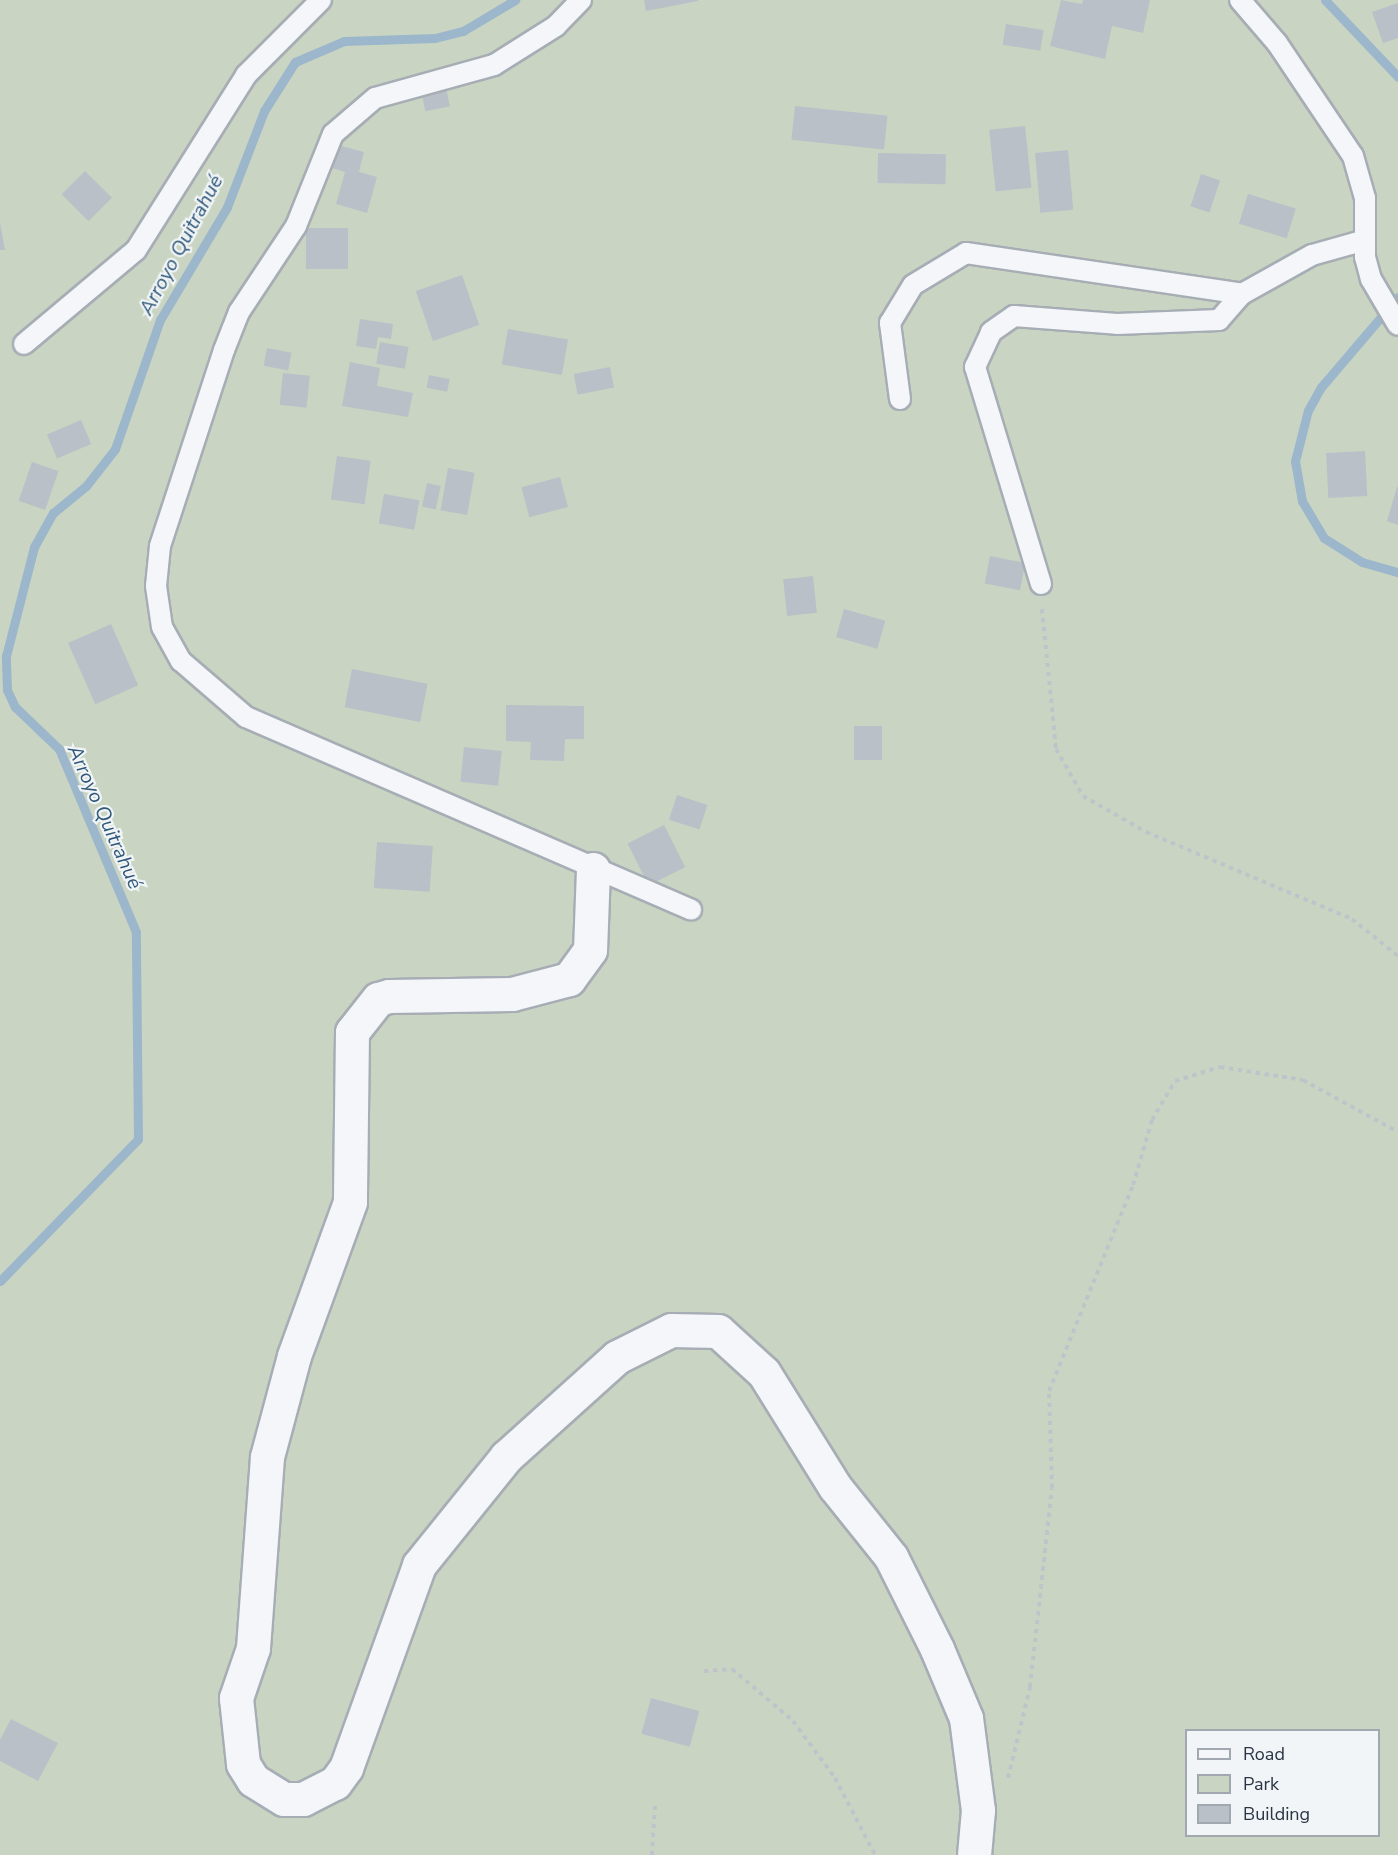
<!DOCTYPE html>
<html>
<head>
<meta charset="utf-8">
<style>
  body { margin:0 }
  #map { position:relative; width:1398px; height:1855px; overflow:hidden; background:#e2e6eb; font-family:"Nunito Sans",sans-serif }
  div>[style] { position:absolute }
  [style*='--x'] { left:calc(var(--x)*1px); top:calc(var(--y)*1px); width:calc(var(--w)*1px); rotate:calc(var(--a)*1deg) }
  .green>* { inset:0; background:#c9d5c2 }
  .stream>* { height:9px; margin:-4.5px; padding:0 4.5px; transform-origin:4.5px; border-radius:4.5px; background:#9cb7cc }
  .building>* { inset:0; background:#b9c0c8; transform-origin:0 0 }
  .path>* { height:4px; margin-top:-2px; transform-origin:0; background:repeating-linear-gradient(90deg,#c0c4ca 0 4.5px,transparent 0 9px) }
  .roads { filter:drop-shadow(2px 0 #a7adb5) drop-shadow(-2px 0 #a7adb5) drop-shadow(0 2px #a7adb5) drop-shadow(0 -2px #a7adb5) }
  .service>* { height:20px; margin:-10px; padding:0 10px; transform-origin:10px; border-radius:10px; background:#f5f6f9 }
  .minor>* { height:33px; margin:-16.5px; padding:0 16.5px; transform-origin:16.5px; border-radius:16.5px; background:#f5f6f9 }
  span { translate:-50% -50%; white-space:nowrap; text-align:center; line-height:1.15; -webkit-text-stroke:4.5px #f1f5f8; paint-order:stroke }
  .water-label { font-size:20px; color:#315879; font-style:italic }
  .legend { position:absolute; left:1185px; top:1729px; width:195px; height:108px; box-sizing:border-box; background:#f1f5f8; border:2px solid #a1a8b0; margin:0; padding:8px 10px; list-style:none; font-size:18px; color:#293543 }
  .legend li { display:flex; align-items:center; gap:12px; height:30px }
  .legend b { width:30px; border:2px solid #a1a8b0 }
</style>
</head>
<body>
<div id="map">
  <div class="green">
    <div style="clip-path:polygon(evenodd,0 0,1398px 0,1398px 1855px,0 1855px,0 0,1186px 1730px,1378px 1730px,1378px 1836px,1186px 1836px,1186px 1730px)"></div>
  </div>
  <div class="stream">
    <div style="--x:1325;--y:0;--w:106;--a:46.5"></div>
    <div style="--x:1398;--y:297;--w:118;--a:130.5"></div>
    <div style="--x:1321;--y:387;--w:26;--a:119"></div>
    <div style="--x:1308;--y:410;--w:53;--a:104.3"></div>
    <div style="--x:1295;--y:461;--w:41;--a:80.1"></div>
    <div style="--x:1302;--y:501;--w:43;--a:59.3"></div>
    <div style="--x:1324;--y:538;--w:45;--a:32.3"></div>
    <div style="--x:1362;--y:562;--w:37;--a:16"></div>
    <div style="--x:0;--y:1281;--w:198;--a:-45.8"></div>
    <div style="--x:138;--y:1139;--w:207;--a:-90.6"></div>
    <div style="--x:136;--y:932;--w:199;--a:-112.8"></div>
    <div style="--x:59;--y:749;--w:61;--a:-136.3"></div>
    <div style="--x:15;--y:707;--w:19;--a:-115"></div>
    <div style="--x:7;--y:690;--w:34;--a:-92"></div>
    <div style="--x:6;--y:656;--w:113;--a:-75.6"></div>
    <div style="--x:34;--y:547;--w:39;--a:-61"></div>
    <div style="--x:53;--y:513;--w:43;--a:-39.3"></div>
    <div style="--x:86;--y:486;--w:47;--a:-51.9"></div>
    <div style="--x:115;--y:449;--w:137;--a:-70.8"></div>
    <div style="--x:160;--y:320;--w:131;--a:-59.3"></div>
    <div style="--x:227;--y:207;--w:103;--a:-68.9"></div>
    <div style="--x:264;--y:111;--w:58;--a:-57.7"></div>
    <div style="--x:295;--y:62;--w:53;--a:-23.2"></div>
    <div style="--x:344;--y:41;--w:91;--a:-1.9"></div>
    <div style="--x:435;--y:38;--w:29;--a:-14"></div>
    <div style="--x:463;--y:31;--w:61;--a:-30.8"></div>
  </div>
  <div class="building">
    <div style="clip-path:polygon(644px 0,698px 0,698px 1px,646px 11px)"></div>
    <div style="clip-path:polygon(1061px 0,1082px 4px,1083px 0,1150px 0,1143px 33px,1112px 26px,1105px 59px,1050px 46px)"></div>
    <div style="clip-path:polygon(1398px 3px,1398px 38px,1383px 43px,1372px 12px)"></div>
    <div style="left:1006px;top:24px;width:38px;height:21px;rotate:9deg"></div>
    <div style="left:445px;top:82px;width:25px;height:25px;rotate:79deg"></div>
    <div style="left:795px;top:106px;width:93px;height:34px;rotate:6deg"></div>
    <div style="left:1025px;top:126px;width:62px;height:36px;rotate:84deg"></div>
    <div style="clip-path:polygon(338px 145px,364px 152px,359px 172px,377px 177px,367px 213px,336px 204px,345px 172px,332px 168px)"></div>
    <div style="left:1068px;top:150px;width:60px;height:33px;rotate:85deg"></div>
    <div style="left:878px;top:153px;width:68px;height:30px;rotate:1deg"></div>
    <div style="left:85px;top:171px;width:38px;height:33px;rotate:45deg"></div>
    <div style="left:1201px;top:174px;width:20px;height:34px;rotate:18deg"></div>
    <div style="left:1248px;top:194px;width:50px;height:31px;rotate:17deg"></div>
    <div style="clip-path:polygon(0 223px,5px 250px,0 250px)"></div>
    <div style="left:306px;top:228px;width:42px;height:41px"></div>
    <div style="left:462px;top:275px;width:53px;height:49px;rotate:71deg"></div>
    <div style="clip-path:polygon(360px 319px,393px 324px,391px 339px,378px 337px,376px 349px,356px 346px)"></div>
    <div style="left:508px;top:329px;width:61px;height:36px;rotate:10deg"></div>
    <div style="left:380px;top:342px;width:29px;height:22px;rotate:10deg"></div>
    <div style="left:267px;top:348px;width:25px;height:18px;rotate:11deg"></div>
    <div style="clip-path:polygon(350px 362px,380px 368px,377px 386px,413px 393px,408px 417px,342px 406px)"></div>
    <div style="left:610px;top:367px;width:21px;height:37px;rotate:79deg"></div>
    <div style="left:283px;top:373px;width:27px;height:32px;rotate:6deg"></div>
    <div style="left:429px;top:375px;width:21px;height:13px;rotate:11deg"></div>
    <div style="left:81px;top:420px;width:26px;height:37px;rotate:67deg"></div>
    <div style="left:1365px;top:451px;width:45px;height:39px;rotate:87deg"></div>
    <div style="left:337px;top:456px;width:34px;height:44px;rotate:8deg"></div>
    <div style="left:32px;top:462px;width:28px;height:41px;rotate:19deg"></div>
    <div style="left:448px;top:468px;width:27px;height:43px;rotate:10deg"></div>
    <div style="left:560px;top:477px;width:31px;height:40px;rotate:75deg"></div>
    <div style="left:427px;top:483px;width:14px;height:24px;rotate:12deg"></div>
    <div style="clip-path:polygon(1397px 487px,1398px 487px,1398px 525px,1387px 521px)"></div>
    <div style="left:384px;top:494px;width:36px;height:30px;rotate:10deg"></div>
    <div style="left:990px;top:556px;width:36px;height:28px;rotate:11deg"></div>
    <div style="left:813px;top:576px;width:37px;height:30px;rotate:84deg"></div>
    <div style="left:844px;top:609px;width:43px;height:29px;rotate:16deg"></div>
    <div style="left:111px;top:624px;width:67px;height:47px;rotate:66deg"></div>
    <div style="left:352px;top:669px;width:77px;height:39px;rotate:11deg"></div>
    <div style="clip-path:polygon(506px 705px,584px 706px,584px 739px,565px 739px,564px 761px,530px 760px,531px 742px,506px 741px)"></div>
    <div style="left:882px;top:726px;width:34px;height:28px;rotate:90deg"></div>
    <div style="left:464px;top:747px;width:38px;height:35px;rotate:6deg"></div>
    <div style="left:677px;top:795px;width:32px;height:26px;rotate:18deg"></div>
    <div style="left:664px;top:825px;width:47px;height:41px;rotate:63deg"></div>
    <div style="left:377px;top:842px;width:56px;height:46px;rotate:4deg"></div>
    <div style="left:651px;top:1698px;width:50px;height:37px;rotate:15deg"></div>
    <div style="clip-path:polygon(11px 1719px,58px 1743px,38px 1781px,0 1761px,0 1740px)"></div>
  </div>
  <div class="path">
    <div style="--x:1042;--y:609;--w:141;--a:84.3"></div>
    <div style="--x:1056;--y:749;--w:54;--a:60.1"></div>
    <div style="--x:1083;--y:796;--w:73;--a:29.7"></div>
    <div style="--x:1146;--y:832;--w:224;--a:22.9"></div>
    <div style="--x:1352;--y:919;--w:59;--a:38.8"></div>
    <div style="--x:704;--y:1671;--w:28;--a:-4"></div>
    <div style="--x:732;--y:1669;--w:80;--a:40.4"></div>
    <div style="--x:793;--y:1721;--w:71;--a:53.6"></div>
    <div style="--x:835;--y:1778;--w:87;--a:62.5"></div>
    <div style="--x:1008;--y:1778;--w:94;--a:-76.4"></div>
    <div style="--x:1030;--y:1687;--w:200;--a:-83.7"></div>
    <div style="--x:1052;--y:1488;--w:97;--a:-91.8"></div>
    <div style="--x:1049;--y:1391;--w:222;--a:-67.8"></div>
    <div style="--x:1133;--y:1185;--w:68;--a:-73.7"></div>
    <div style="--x:1152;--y:1120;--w:45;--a:-59.5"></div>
    <div style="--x:1175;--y:1081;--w:47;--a:-17.3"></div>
    <div style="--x:1220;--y:1067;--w:84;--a:8.9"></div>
    <div style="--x:1303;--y:1080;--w:108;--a:28.7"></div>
    <div style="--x:652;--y:1855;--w:51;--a:-86.6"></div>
  </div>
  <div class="roads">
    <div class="service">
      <div style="--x:581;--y:0;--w:36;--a:134"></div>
      <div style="--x:556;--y:26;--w:73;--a:147.8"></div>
      <div style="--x:494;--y:65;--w:123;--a:164.5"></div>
      <div style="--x:375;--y:98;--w:55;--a:139.4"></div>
      <div style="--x:333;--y:134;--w:99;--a:111.9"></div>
      <div style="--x:296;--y:226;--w:103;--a:123.5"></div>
      <div style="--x:239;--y:312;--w:41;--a:111.5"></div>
      <div style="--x:224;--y:350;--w:206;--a:108.1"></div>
      <div style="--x:160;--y:546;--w:40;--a:95.7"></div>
      <div style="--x:156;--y:586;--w:41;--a:81.7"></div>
      <div style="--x:162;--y:627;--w:39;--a:61"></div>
      <div style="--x:181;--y:661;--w:86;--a:40.7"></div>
      <div style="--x:246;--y:717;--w:485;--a:23.4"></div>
      <div style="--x:1240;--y:0;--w:57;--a:49.3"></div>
      <div style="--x:1277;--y:43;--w:136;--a:56.1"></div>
      <div style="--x:1353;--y:156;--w:44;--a:74.1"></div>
      <div style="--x:1365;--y:198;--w:59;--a:90"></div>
      <div style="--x:1365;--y:257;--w:23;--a:75"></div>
      <div style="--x:1371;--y:279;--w:53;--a:59.6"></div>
      <div style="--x:24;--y:344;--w:146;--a:-40"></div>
      <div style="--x:136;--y:250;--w:207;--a:-57.8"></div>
      <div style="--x:246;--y:75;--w:106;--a:-45"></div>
      <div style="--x:900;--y:399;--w:77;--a:-97.5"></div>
      <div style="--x:890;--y:323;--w:44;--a:-58.8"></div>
      <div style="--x:913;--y:285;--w:62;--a:-31.1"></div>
      <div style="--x:966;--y:253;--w:279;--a:8.4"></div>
      <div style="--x:1242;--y:294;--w:80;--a:-29.1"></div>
      <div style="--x:1312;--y:255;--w:55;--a:-15.8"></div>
      <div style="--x:1041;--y:584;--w:227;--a:-106.9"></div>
      <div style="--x:975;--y:367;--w:38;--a:-65"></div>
      <div style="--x:991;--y:332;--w:28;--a:-35"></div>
      <div style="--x:1014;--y:316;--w:103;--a:4.4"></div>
      <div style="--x:1117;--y:324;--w:102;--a:-2.2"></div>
      <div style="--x:1219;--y:320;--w:35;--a:-49"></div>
    </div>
    <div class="minor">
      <div style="--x:593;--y:869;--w:81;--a:92.1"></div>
      <div style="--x:590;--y:950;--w:36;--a:126"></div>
      <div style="--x:569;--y:979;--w:59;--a:165.3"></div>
      <div style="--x:512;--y:994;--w:123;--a:179.1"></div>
      <div style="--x:389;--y:996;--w:11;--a:165"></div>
      <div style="--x:378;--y:999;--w:42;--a:128.2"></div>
      <div style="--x:352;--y:1032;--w:170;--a:90.7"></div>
      <div style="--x:350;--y:1202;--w:164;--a:110"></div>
      <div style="--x:294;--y:1356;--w:105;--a:105"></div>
      <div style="--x:267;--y:1457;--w:192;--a:94.2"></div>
      <div style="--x:253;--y:1648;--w:53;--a:108.8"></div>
      <div style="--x:236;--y:1698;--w:66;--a:83.9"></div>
      <div style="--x:243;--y:1764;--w:19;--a:58"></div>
      <div style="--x:253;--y:1780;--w:36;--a:32"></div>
      <div style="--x:284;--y:1799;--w:19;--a:0"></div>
      <div style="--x:303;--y:1799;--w:36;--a:-27"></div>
      <div style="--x:335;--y:1783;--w:19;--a:-54"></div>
      <div style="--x:346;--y:1768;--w:216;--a:-70.2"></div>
      <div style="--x:419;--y:1565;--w:139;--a:-51.1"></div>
      <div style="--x:506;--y:1457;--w:149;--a:-42"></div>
      <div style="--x:617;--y:1357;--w:60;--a:-26.6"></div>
      <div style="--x:671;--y:1330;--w:47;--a:1.2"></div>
      <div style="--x:718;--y:1331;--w:62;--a:42.4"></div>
      <div style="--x:764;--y:1373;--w:134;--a:58.1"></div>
      <div style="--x:835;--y:1487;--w:90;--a:51.3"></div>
      <div style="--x:891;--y:1557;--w:103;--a:63.4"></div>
      <div style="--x:937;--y:1649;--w:75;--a:67.2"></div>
      <div style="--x:966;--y:1718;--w:93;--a:82.6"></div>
      <div style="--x:978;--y:1810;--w:45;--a:95.1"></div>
    </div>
  </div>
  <div class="water-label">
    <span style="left:181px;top:245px;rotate:-62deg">Arroyo Quitrahué</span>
    <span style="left:105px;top:817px;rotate:66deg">Arroyo Quitrahué</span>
  </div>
  <ul class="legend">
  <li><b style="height:8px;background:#f5f6f9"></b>Road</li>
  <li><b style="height:16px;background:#c9d5c2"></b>Park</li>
  <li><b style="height:16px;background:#b9c0c8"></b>Building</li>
  </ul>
</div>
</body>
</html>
